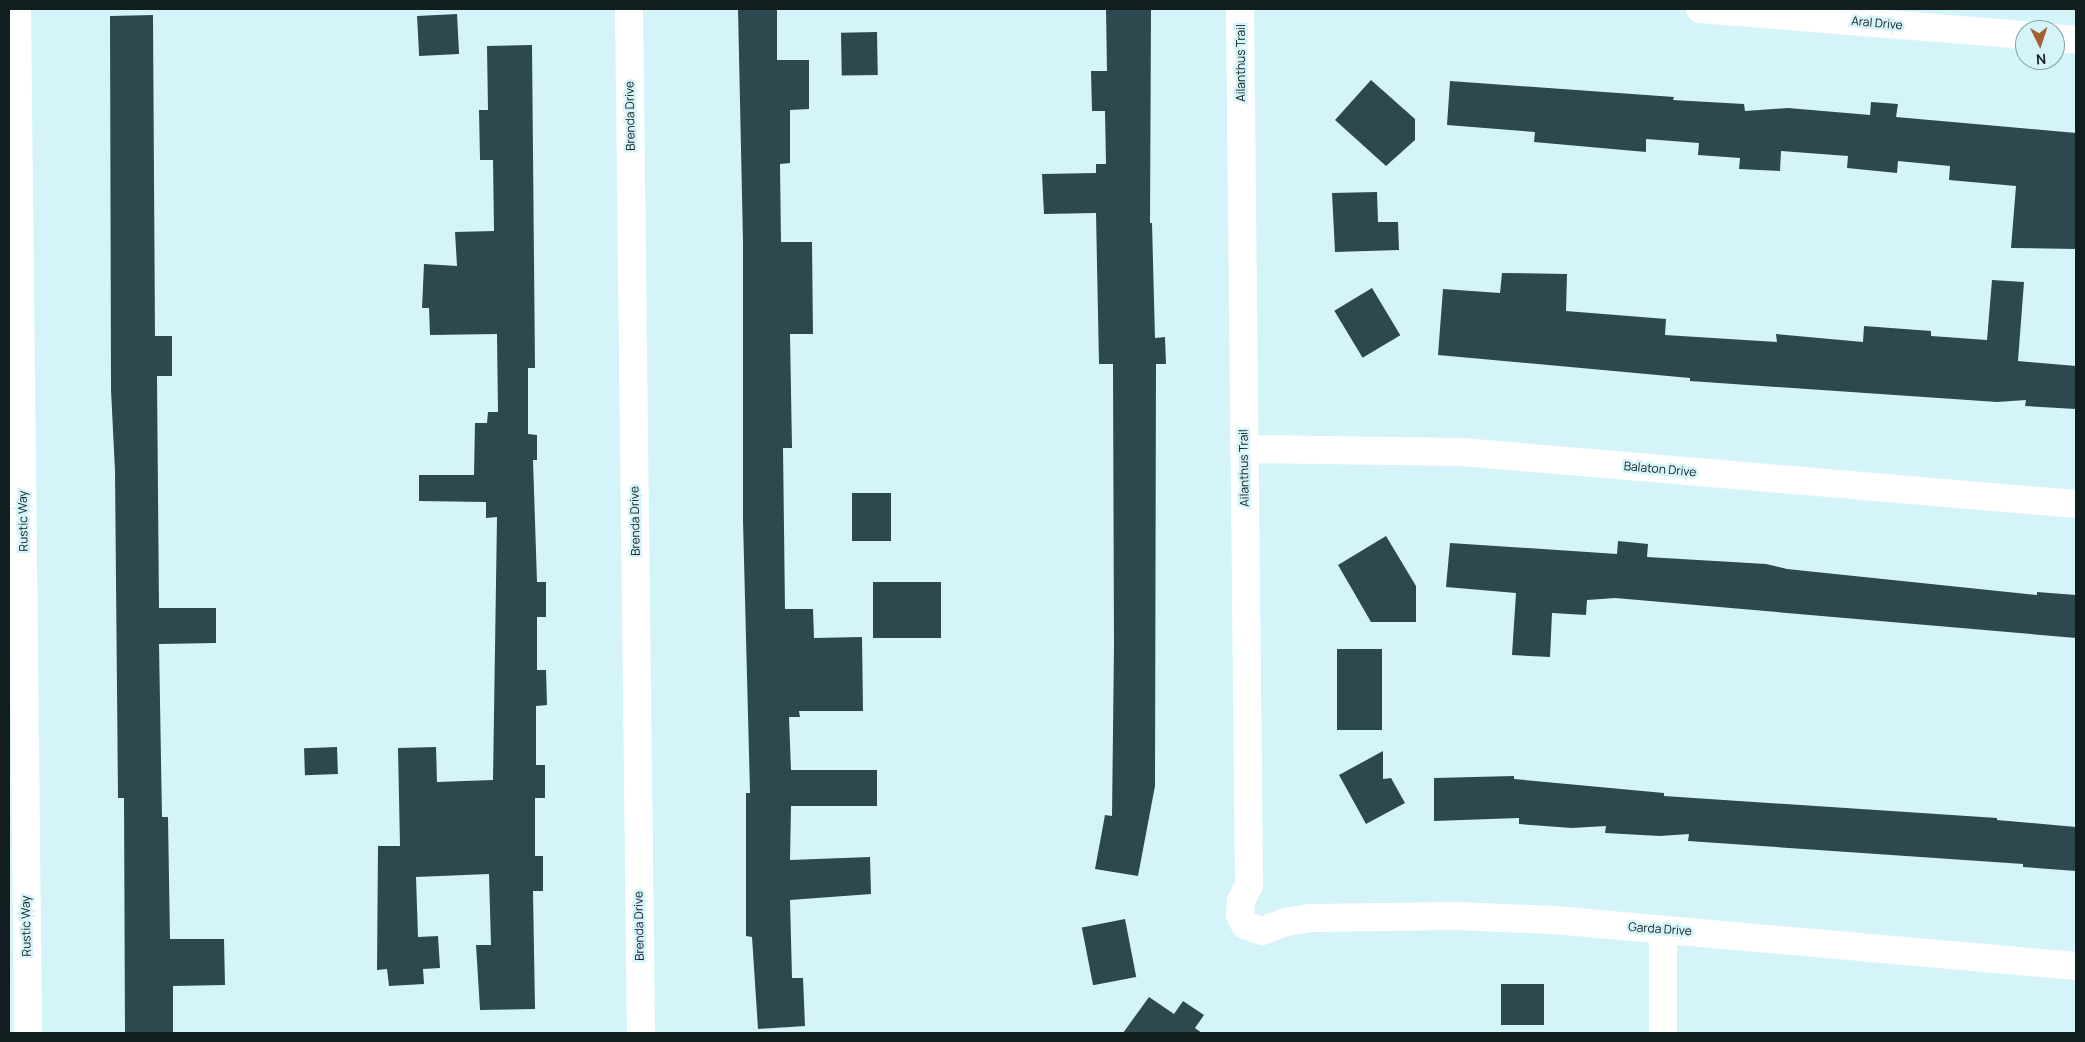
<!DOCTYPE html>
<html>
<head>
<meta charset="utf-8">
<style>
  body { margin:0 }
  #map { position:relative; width:2085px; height:1042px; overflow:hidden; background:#d5f4fa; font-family:Manrope,sans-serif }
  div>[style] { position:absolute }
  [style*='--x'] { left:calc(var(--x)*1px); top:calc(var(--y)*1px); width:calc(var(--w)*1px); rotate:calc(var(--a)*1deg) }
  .building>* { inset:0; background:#2e494d; transform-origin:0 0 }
  .street>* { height:28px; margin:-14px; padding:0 14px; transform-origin:14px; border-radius:14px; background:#fff }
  span { translate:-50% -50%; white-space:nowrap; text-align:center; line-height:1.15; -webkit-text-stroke:5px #d5f4fa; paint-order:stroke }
  .street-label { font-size:12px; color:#121d1f }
  .frame { position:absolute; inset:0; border:10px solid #121d1f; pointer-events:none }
  .north { position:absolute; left:2015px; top:20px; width:50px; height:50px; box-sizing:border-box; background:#d5f4fa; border:1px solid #879ea2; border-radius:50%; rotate:176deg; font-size:14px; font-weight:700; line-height:20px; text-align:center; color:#121d1f }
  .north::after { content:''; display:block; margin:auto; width:18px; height:22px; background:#a46130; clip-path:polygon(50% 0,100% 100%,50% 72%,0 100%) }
</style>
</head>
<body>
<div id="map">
  <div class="building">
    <div style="clip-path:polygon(738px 9px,777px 9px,777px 60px,809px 60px,809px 109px,790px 110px,790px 163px,780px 164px,781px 242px,812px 242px,813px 334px,790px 334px,792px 448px,783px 448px,785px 609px,813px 609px,814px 638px,862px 637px,863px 711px,799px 711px,800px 717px,789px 717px,791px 770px,877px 770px,877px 806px,791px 806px,790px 860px,870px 857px,871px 894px,790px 900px,792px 978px,803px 978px,805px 1026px,758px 1029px,752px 937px,746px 936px,746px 793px,750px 793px,743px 521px,743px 242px)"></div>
    <div style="clip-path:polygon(1106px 9px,1151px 9px,1150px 223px,1152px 223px,1155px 338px,1165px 337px,1166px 364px,1156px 364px,1155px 786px,1138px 876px,1095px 869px,1105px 815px,1112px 816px,1114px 646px,1113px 364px,1099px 364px,1096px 213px,1044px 214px,1042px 174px,1096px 173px,1096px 164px,1106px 164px,1105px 111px,1092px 111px,1091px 71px,1107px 71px)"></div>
    <div style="left:457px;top:14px;width:40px;height:40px;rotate:87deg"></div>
    <div style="clip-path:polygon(153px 15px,155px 336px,172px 336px,172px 376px,157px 376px,159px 608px,216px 608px,216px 643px,159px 644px,162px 817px,168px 817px,170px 939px,224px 939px,225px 985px,173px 986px,173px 1033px,125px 1033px,124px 798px,118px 798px,115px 471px,111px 390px,110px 16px)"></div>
    <div style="left:877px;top:32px;width:43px;height:36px;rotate:89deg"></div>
    <div style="clip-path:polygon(532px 45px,535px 368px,528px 368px,528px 434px,537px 435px,537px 460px,533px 460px,537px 582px,546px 582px,546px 617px,537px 617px,537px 670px,546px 670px,547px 705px,536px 706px,536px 765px,545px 765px,545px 798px,535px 798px,535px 856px,543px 856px,543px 891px,533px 891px,535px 1009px,480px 1010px,476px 945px,491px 945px,489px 874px,416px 877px,418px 937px,438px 936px,440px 968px,423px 969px,424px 984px,389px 986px,387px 969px,377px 970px,378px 846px,400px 846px,398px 748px,436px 747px,437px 782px,493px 780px,497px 517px,486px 518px,486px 502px,419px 501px,419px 475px,474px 475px,475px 423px,487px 423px,488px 412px,498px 412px,497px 334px,430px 335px,429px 308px,422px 308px,424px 264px,457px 266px,455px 232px,494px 231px,493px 160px,480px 160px,479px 110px,488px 110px,487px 46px)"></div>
    <div style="clip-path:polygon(1371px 80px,1415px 119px,1415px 140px,1386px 166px,1335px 120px)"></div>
    <div style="clip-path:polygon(1450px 81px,1674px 97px,1673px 100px,1744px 104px,1745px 111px,1788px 108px,1870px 115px,1871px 102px,1898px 104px,1896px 117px,2076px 133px,2076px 249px,2011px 248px,2016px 186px,1949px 180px,1950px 166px,1898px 161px,1897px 173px,1847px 168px,1848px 156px,1781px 151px,1780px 171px,1739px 169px,1740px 158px,1698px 155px,1699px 143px,1646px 139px,1646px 152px,1534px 142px,1535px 132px,1447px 125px)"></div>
    <div style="clip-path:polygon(1377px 192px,1378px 222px,1398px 222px,1399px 250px,1335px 252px,1332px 193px)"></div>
    <div style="clip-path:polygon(1502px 273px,1567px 274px,1566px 311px,1666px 319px,1665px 335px,1777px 342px,1776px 334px,1863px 342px,1864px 326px,1931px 331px,1931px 336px,1987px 340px,1992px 280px,2024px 282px,2018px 361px,2076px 366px,2076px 409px,2025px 406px,2026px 400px,1997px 402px,1690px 381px,1690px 378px,1438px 355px,1443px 289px,1500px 293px)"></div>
    <div style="left:1372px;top:288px;width:55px;height:44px;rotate:59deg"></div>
    <div style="left:852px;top:493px;width:39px;height:48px"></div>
    <div style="clip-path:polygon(1386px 536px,1416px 586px,1416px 622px,1371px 622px,1338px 565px)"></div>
    <div style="clip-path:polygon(1618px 541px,1648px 544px,1647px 557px,1766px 564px,1787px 569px,2037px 595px,2037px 592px,2076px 595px,2076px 638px,1615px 598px,1587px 600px,1586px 615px,1552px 613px,1550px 657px,1512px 655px,1516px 593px,1446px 587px,1450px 543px,1617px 554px)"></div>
    <div style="left:873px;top:582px;width:68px;height:56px"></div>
    <div style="left:1337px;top:649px;width:45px;height:81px"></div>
    <div style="left:337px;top:747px;width:27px;height:33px;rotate:88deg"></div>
    <div style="clip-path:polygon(1383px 751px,1383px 779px,1391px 778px,1405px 803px,1366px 824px,1339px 775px)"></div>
    <div style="clip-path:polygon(1514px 776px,1514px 779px,1664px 793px,1664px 796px,1997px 818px,1997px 820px,2076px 827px,2076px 871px,2023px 867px,2023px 864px,1688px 841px,1689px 834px,1660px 836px,1605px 833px,1606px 826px,1572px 828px,1519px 824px,1519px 818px,1434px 821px,1434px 778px)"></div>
    <div style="left:1125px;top:919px;width:59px;height:44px;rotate:79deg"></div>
    <div style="left:1501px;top:984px;width:43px;height:41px"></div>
    <div style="clip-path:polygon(1149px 997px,1174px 1014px,1183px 1001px,1204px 1015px,1195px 1028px,1202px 1033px,1123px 1033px)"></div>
  </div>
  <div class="street">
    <div style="--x:17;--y:9;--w:1024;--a:89.38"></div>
    <div style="--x:629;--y:9;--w:1024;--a:89.33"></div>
    <div style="--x:1240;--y:9;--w:876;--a:89.41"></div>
    <div style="--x:1249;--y:885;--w:18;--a:117"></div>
    <div style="--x:1241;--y:901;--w:14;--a:94"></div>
    <div style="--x:1240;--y:915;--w:11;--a:63"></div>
    <div style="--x:1245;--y:925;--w:18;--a:19"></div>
    <div style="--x:1262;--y:931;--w:25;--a:-21"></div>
    <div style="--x:1285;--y:922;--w:26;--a:-9"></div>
    <div style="--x:1311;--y:918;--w:146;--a:-0.8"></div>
    <div style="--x:1457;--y:916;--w:97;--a:2.4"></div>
    <div style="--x:1554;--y:920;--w:524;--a:5.04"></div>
    <div style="--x:1700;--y:9;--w:326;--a:4.6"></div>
    <div style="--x:2055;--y:38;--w:21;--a:5"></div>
    <div style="--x:1244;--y:449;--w:218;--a:0.8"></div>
    <div style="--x:1462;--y:452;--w:616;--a:4.84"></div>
    <div style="--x:1663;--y:931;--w:102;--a:90"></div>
  </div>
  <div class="street-label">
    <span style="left:1877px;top:23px;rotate:5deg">Aral Drive</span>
    <span style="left:1241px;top:63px;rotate:-90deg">Ailanthus Trail</span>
    <span style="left:630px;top:116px;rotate:-91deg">Brenda Drive</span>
    <span style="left:1244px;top:468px;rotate:-91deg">Ailanthus Trail</span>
    <span style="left:1660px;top:469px;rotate:5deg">Balaton Drive</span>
    <span style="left:23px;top:521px;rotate:-91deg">Rustic Way</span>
    <span style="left:635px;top:521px;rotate:-91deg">Brenda Drive</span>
    <span style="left:26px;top:926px;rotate:-91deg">Rustic Way</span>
    <span style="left:639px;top:926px;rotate:-91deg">Brenda Drive</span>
    <span style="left:1660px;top:929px;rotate:4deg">Garda Drive</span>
  </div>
  <div class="frame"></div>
  <div class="north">N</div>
</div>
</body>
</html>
